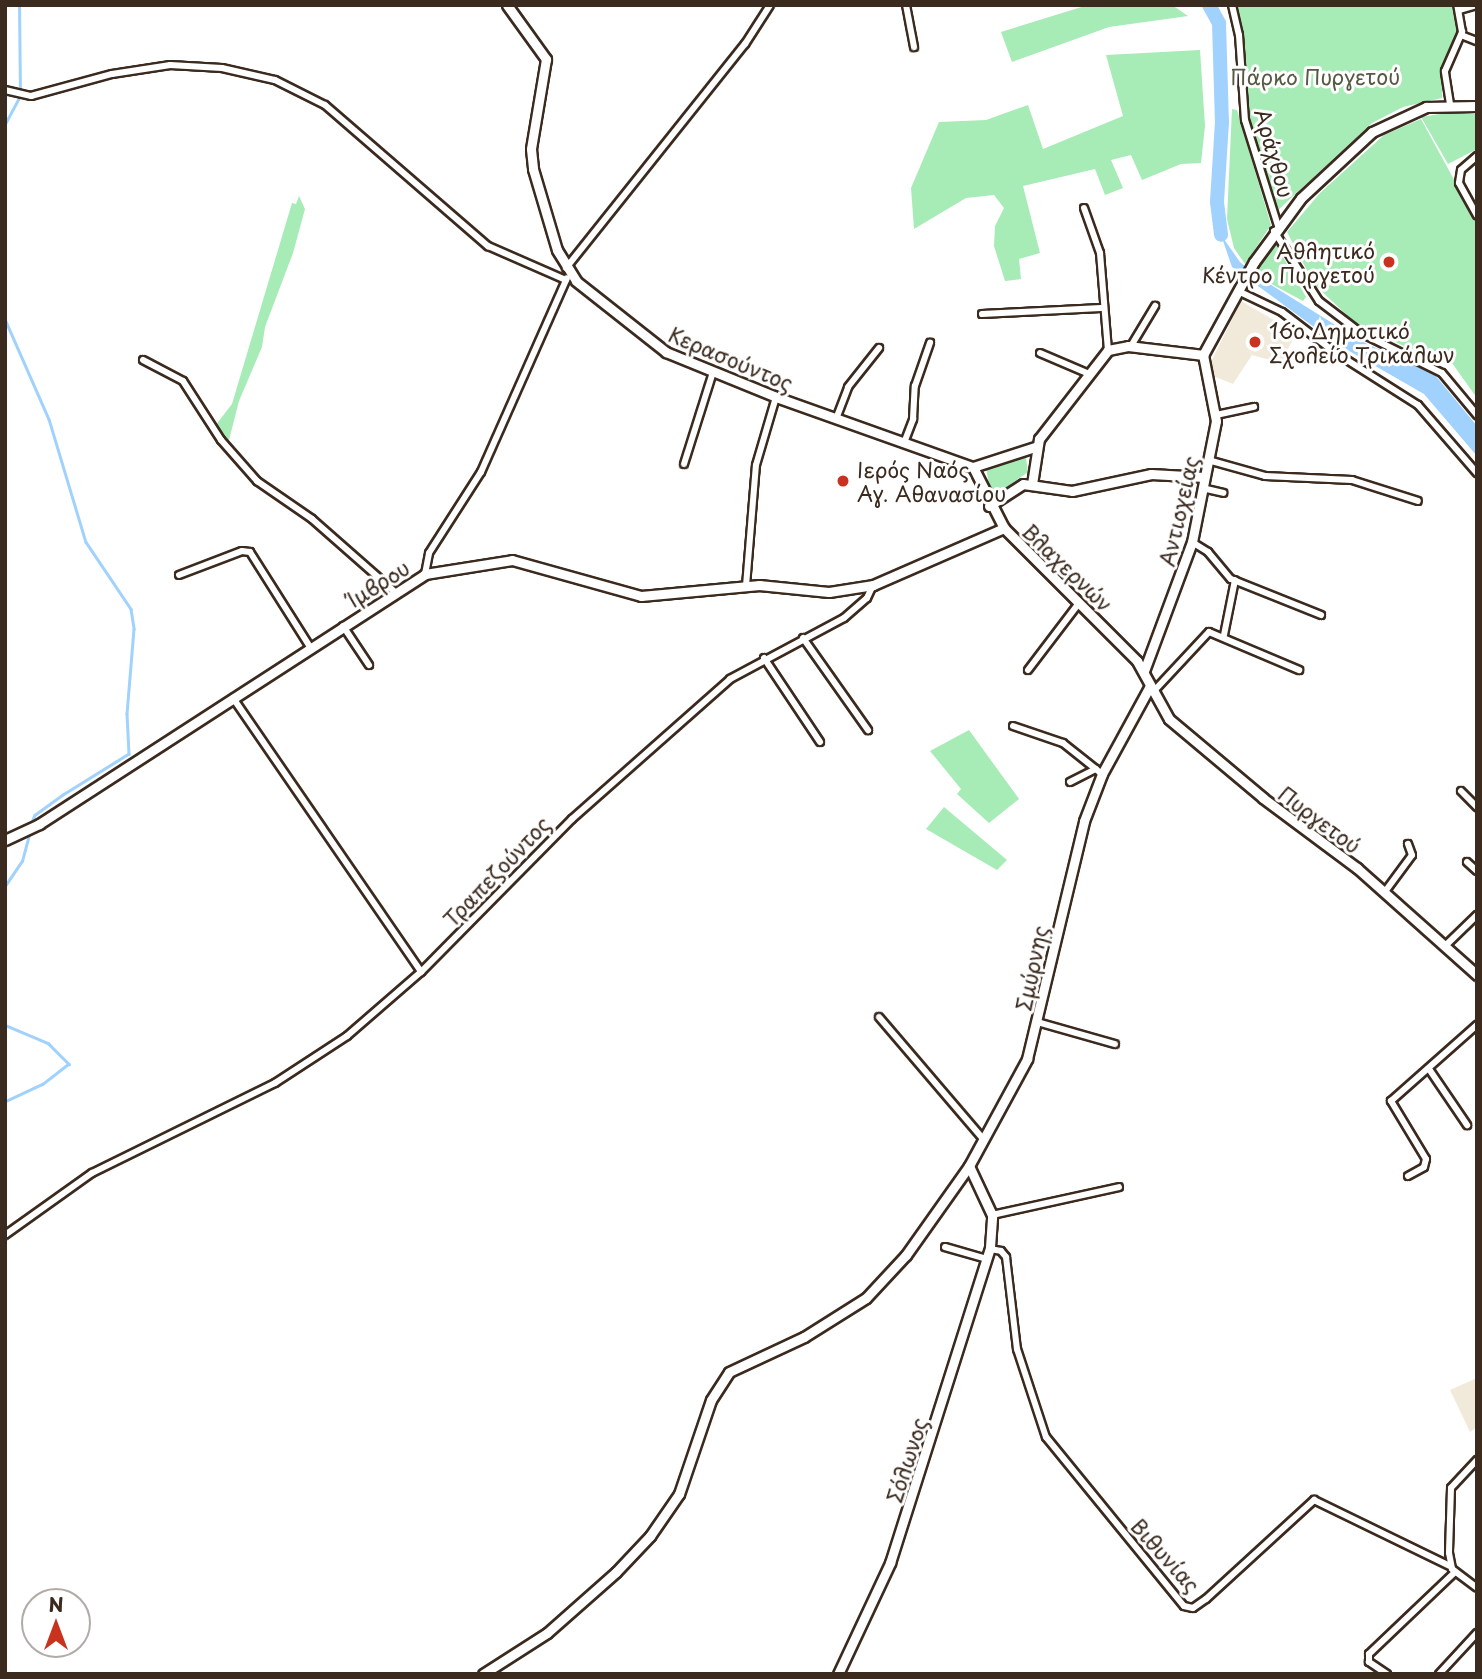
<!DOCTYPE html>
<html>
<head>
<meta charset="utf-8">
<style>
  body { margin:0 }
  #map { position:relative; width:1482px; height:1679px; overflow:hidden; background:#fff; font-family:"Playpen Sans",sans-serif }
  div>[style] { position:absolute }
  [style*='--x'] { left:calc(var(--x)*1px); top:calc(var(--y)*1px); width:calc(var(--w)*1px); rotate:calc(var(--a)*1deg) }
  .built>* { inset:0; background:#f1eadb }
  .green>* { inset:0; background:#a7ebb6 }
  .water>* { inset:0; background:#a0d2fd }
  .stream>* { height:2.5px; margin:-1.25px; padding:0 1.25px; transform-origin:1.25px; border-radius:1.25px; background:#a0d2fd }
  .river>* { height:14px; margin:-7px; padding:0 7px; transform-origin:7px; border-radius:7px; background:#a0d2fd }
  .roads { filter:drop-shadow(2px 0 #3b2a1e) drop-shadow(-2px 0 #3b2a1e) drop-shadow(0 2px #3b2a1e) drop-shadow(0 -2px #3b2a1e) }
  .street>* { height:6px; margin:-3px; padding:0 3px; transform-origin:3px; border-radius:3px; background:#fff }
  .secondary>* { height:9px; margin:-4.5px; padding:0 4.5px; transform-origin:4.5px; border-radius:4.5px; background:#fff }
  .dots>* { width:19px; height:19px; translate:-50% -50%; box-sizing:border-box; border:4px solid #fff; border-radius:50% }
  span { translate:-50% -50%; white-space:nowrap; text-align:center; line-height:1.15; -webkit-text-stroke:6px #fff; paint-order:stroke }
  .park-label { font-size:21px; color:#565a44 }
  .street-label { font-size:21px; color:#3b2a1e }
  .poi-label { font-size:21px; color:#3b2a1e }
  .right { translate:-100% -50%; text-align:right }
  .left { translate:0 -50%; text-align:left }
  .frame { position:absolute; inset:0; border:7px solid #3b2a1e; pointer-events:none }
  .north { position:absolute; left:21px; top:1588px; width:70px; height:70px; box-sizing:border-box; background:#fff; border:2px solid #b1aaa5; border-radius:50%; rotate:0deg; font-size:19px; font-weight:700; line-height:28px; text-align:center; color:#3b2a1e }
  .north::after { content:''; display:block; margin:auto; width:24px; height:32px; background:#c8321e; clip-path:polygon(50% 0,100% 100%,50% 72%,0 100%) }
</style>
</head>
<body>
<div id="map">
  <div class="built">
    <div style="clip-path:polygon(1241px 301px,1296px 333px,1281px 363px,1252px 355px,1233px 384px,1213px 376px,1211px 362px)"></div>
    <div style="clip-path:polygon(1477px 1378px,1477px 1427px,1470px 1432px,1450px 1390px)"></div>
  </div>
  <div class="green">
    <div style="clip-path:polygon(1088px 5px,1172px 5px,1188px 16px,1109px 27px,1012px 62px,1001px 32px)"></div>
    <div style="clip-path:polygon(1236px 5px,1454px 5px,1459px 33px,1442px 70px,1442px 98px,1403px 107px,1372px 123px,1276px 212px,1247px 117px)"></div>
    <div style="clip-path:polygon(1200px 50px,1205px 126px,1201px 163px,1181px 164px,1142px 180px,1131px 155px,1111px 160px,1123px 188px,1105px 195px,1095px 169px,1023px 186px,1040px 253px,1019px 259px,1021px 279px,1005px 281px,994px 246px,995px 226px,1004px 208px,994px 195px,966px 198px,914px 229px,911px 188px,939px 122px,986px 120px,1028px 105px,1043px 149px,1123px 116px,1106px 55px)"></div>
    <div style="clip-path:polygon(1232px 109px,1237px 110px,1271px 225px,1245px 264px,1234px 248px,1227px 219px)"></div>
    <div style="clip-path:polygon(1446px 113px,1477px 114px,1477px 149px,1448px 164px,1421px 117px)"></div>
    <div style="clip-path:polygon(1421px 119px,1477px 222px,1477px 398px,1447px 356px,1436px 362px,1353px 321px,1314px 284px,1287px 232px,1320px 193px,1384px 135px)"></div>
    <div style="clip-path:polygon(299px 196px,305px 209px,293px 253px,265px 327px,262px 347px,239px 401px,228px 444px,215px 426px,232px 404px,292px 203px,296px 204px)"></div>
    <div style="clip-path:polygon(1275px 243px,1306px 297px,1303px 301px,1255px 275px)"></div>
    <div style="clip-path:polygon(1025px 451px,1028px 472px,997px 494px,990px 492px,986px 466px)"></div>
    <div style="clip-path:polygon(969px 730px,1019px 799px,989px 823px,957px 794px,961px 789px,930px 751px)"></div>
    <div style="clip-path:polygon(944px 807px,1007px 860px,997px 870px,926px 829px)"></div>
  </div>
  <div class="water">
    <div style="clip-path:polygon(1221px 235px,1240px 262px,1255px 275px,1361px 341px,1435px 375px,1477px 426px,1477px 456px,1424px 394px,1337px 344px,1232px 267px)"></div>
  </div>
  <div class="stream">
    <div style="--x:5;--y:124;--w:32;--a:-62"></div>
    <div style="--x:20;--y:96;--w:91;--a:-90.6"></div>
    <div style="--x:5;--y:319;--w:109;--a:66.3"></div>
    <div style="--x:49;--y:419;--w:128;--a:73.3"></div>
    <div style="--x:86;--y:542;--w:81;--a:56.1"></div>
    <div style="--x:131;--y:609;--w:20;--a:81"></div>
    <div style="--x:134;--y:629;--w:85;--a:94.7"></div>
    <div style="--x:127;--y:714;--w:40;--a:87.1"></div>
    <div style="--x:129;--y:754;--w:78;--a:148.2"></div>
    <div style="--x:63;--y:795;--w:34;--a:144"></div>
    <div style="--x:35;--y:815;--w:11;--a:112"></div>
    <div style="--x:5;--y:886;--w:30;--a:-56"></div>
    <div style="--x:22;--y:861;--w:31;--a:-75"></div>
    <div style="--x:5;--y:1025;--w:47;--a:22.7"></div>
    <div style="--x:48;--y:1043;--w:30;--a:45"></div>
    <div style="--x:69;--y:1064;--w:33;--a:142"></div>
    <div style="--x:43;--y:1084;--w:42;--a:154.7"></div>
  </div>
  <div class="river">
    <div style="--x:1209;--y:5;--w:21;--a:61"></div>
    <div style="--x:1219;--y:23;--w:99;--a:88.3"></div>
    <div style="--x:1222;--y:122;--w:80;--a:93.6"></div>
    <div style="--x:1217;--y:202;--w:33;--a:83"></div>
  </div>
  <div class="roads">
    <div class="street">
      <div style="--x:906;--y:5;--w:43;--a:79.2"></div>
      <div style="--x:1232;--y:5;--w:31;--a:77"></div>
      <div style="--x:1239;--y:35;--w:85;--a:86"></div>
      <div style="--x:1245;--y:120;--w:111;--a:72.7"></div>
      <div style="--x:1459;--y:10;--w:19;--a:-16"></div>
      <div style="--x:1461;--y:35;--w:17;--a:21"></div>
      <div style="--x:5;--y:90;--w:27;--a:13"></div>
      <div style="--x:31;--y:96;--w:84;--a:-15.2"></div>
      <div style="--x:112;--y:74;--w:59;--a:-8.8"></div>
      <div style="--x:170;--y:65;--w:52;--a:3.3"></div>
      <div style="--x:222;--y:68;--w:54;--a:12.8"></div>
      <div style="--x:275;--y:80;--w:56;--a:26.6"></div>
      <div style="--x:325;--y:105;--w:216;--a:40.9"></div>
      <div style="--x:488;--y:246;--w:85;--a:23.6"></div>
      <div style="--x:1450;--y:104;--w:33;--a:-99"></div>
      <div style="--x:1445;--y:71;--w:43;--a:-66.4"></div>
      <div style="--x:1462;--y:32;--w:27;--a:-100"></div>
      <div style="--x:1477;--y:156;--w:21;--a:139"></div>
      <div style="--x:1461;--y:170;--w:13;--a:99"></div>
      <div style="--x:1459;--y:183;--w:37;--a:61"></div>
      <div style="--x:1084;--y:208;--w:48;--a:70.4"></div>
      <div style="--x:1100;--y:253;--w:97;--a:85.3"></div>
      <div style="--x:1274;--y:231;--w:83;--a:57.3"></div>
      <div style="--x:1319;--y:301;--w:53;--a:37.3"></div>
      <div style="--x:1361;--y:333;--w:90;--a:26.3"></div>
      <div style="--x:1442;--y:373;--w:55;--a:50.2"></div>
      <div style="--x:566;--y:268;--w:287;--a:-51.4"></div>
      <div style="--x:745;--y:44;--w:46;--a:-57.3"></div>
      <div style="--x:1238;--y:291;--w:49;--a:25.5"></div>
      <div style="--x:1282;--y:312;--w:68;--a:37.2"></div>
      <div style="--x:1336;--y:353;--w:97;--a:32.4"></div>
      <div style="--x:1418;--y:405;--w:90;--a:49.1"></div>
      <div style="--x:982;--y:314;--w:119;--a:-2.9"></div>
      <div style="--x:1131;--y:346;--w:47;--a:-59"></div>
      <div style="--x:1040;--y:353;--w:51;--a:23.1"></div>
      <div style="--x:143;--y:360;--w:45;--a:27.7"></div>
      <div style="--x:183;--y:381;--w:70;--a:57.2"></div>
      <div style="--x:221;--y:440;--w:55;--a:48.7"></div>
      <div style="--x:257;--y:481;--w:67;--a:34.6"></div>
      <div style="--x:312;--y:519;--w:109;--a:41.3"></div>
      <div style="--x:1216;--y:415;--w:39;--a:-12"></div>
      <div style="--x:836;--y:419;--w:34;--a:-69"></div>
      <div style="--x:848;--y:387;--w:50;--a:-51.5"></div>
      <div style="--x:904;--y:443;--w:26;--a:-69"></div>
      <div style="--x:913;--y:419;--w:33;--a:-87"></div>
      <div style="--x:915;--y:386;--w:46;--a:-70.8"></div>
      <div style="--x:1208;--y:460;--w:59;--a:15.7"></div>
      <div style="--x:1265;--y:476;--w:87;--a:2.6"></div>
      <div style="--x:1352;--y:480;--w:69;--a:17.7"></div>
      <div style="--x:684;--y:464;--w:96;--a:-72.5"></div>
      <div style="--x:1202;--y:488;--w:22;--a:13"></div>
      <div style="--x:1192;--y:542;--w:19;--a:32"></div>
      <div style="--x:1208;--y:552;--w:35;--a:50"></div>
      <div style="--x:1231;--y:579;--w:97;--a:21.8"></div>
      <div style="--x:425;--y:574;--w:21;--a:-79"></div>
      <div style="--x:429;--y:553;--w:96;--a:-57.3"></div>
      <div style="--x:481;--y:472;--w:212;--a:-66.1"></div>
      <div style="--x:179;--y:575;--w:67;--a:-20.9"></div>
      <div style="--x:242;--y:551;--w:8;--a:7"></div>
      <div style="--x:250;--y:552;--w:112;--a:57.7"></div>
      <div style="--x:746;--y:586;--w:121;--a:-85.3"></div>
      <div style="--x:756;--y:465;--w:71;--a:-73.6"></div>
      <div style="--x:343;--y:626;--w:47;--a:56.3"></div>
      <div style="--x:1224;--y:635;--w:56;--a:-78.7"></div>
      <div style="--x:803;--y:638;--w:113;--a:54.8"></div>
      <div style="--x:764;--y:658;--w:101;--a:56.3"></div>
      <div style="--x:1028;--y:670;--w:84;--a:-52.7"></div>
      <div style="--x:1153;--y:692;--w:82;--a:-47"></div>
      <div style="--x:1209;--y:632;--w:98;--a:22.9"></div>
      <div style="--x:233;--y:698;--w:332;--a:55.5"></div>
      <div style="--x:1013;--y:726;--w:53;--a:18.8"></div>
      <div style="--x:1063;--y:743;--w:50;--a:38.5"></div>
      <div style="--x:1070;--y:782;--w:29;--a:-27"></div>
      <div style="--x:1461;--y:791;--w:23;--a:45"></div>
      <div style="--x:1467;--y:862;--w:13;--a:42"></div>
      <div style="--x:1384;--y:893;--w:47;--a:-53.6"></div>
      <div style="--x:1412;--y:855;--w:12;--a:-110"></div>
      <div style="--x:1444;--y:947;--w:46;--a:-44.1"></div>
      <div style="--x:879;--y:1017;--w:162;--a:49.5"></div>
      <div style="--x:1037;--y:1022;--w:81;--a:15.8"></div>
      <div style="--x:1429;--y:1069;--w:68;--a:55.8"></div>
      <div style="--x:1408;--y:1176;--w:18;--a:-29"></div>
      <div style="--x:1424;--y:1167;--w:8;--a:-76"></div>
      <div style="--x:1426;--y:1159;--w:68;--a:-121.1"></div>
      <div style="--x:1391;--y:1101;--w:115;--a:-41.5"></div>
      <div style="--x:992;--y:1215;--w:130;--a:-12.4"></div>
      <div style="--x:5;--y:1235;--w:107;--a:-35.5"></div>
      <div style="--x:92;--y:1173;--w:204;--a:-26.2"></div>
      <div style="--x:275;--y:1083;--w:86;--a:-33.1"></div>
      <div style="--x:347;--y:1036;--w:98;--a:-40.9"></div>
      <div style="--x:421;--y:972;--w:215;--a:-45.4"></div>
      <div style="--x:572;--y:819;--w:211;--a:-41.5"></div>
      <div style="--x:730;--y:679;--w:129;--a:-28.2"></div>
      <div style="--x:844;--y:618;--w:30;--a:-41"></div>
      <div style="--x:867;--y:598;--w:14;--a:-65"></div>
      <div style="--x:945;--y:1247;--w:44;--a:15.9"></div>
      <div style="--x:990;--y:1249;--w:11;--a:10"></div>
      <div style="--x:1001;--y:1251;--w:8;--a:50"></div>
      <div style="--x:1006;--y:1257;--w:93;--a:83.2"></div>
      <div style="--x:1017;--y:1349;--w:93;--a:71.8"></div>
      <div style="--x:1046;--y:1437;--w:218;--a:50.8"></div>
      <div style="--x:1184;--y:1606;--w:9;--a:13"></div>
      <div style="--x:1193;--y:1608;--w:16;--a:-35"></div>
      <div style="--x:1206;--y:1599;--w:147;--a:-42.5"></div>
      <div style="--x:1314;--y:1500;--w:151;--a:25.9"></div>
      <div style="--x:1477;--y:1460;--w:38;--a:133"></div>
      <div style="--x:1451;--y:1488;--w:65;--a:91.8"></div>
      <div style="--x:1449;--y:1553;--w:16;--a:79"></div>
      <div style="--x:1452;--y:1569;--w:31;--a:37"></div>
      <div style="--x:1387;--y:1674;--w:22;--a:-146"></div>
      <div style="--x:1369;--y:1662;--w:8;--a:-90"></div>
      <div style="--x:1369;--y:1654;--w:119;--a:-43.6"></div>
      <div style="--x:1439;--y:1674;--w:56;--a:-47.2"></div>
    </div>
    <div class="secondary">
      <div style="--x:507;--y:5;--w:67;--a:54.2"></div>
      <div style="--x:546;--y:59;--w:91;--a:99.5"></div>
      <div style="--x:531;--y:149;--w:20;--a:84"></div>
      <div style="--x:533;--y:169;--w:84;--a:73.5"></div>
      <div style="--x:557;--y:250;--w:36;--a:58"></div>
      <div style="--x:576;--y:281;--w:115;--a:38.3"></div>
      <div style="--x:666;--y:352;--w:119;--a:22.2"></div>
      <div style="--x:776;--y:397;--w:209;--a:19.6"></div>
      <div style="--x:973;--y:467;--w:68;--a:63.1"></div>
      <div style="--x:1004;--y:528;--w:188;--a:45"></div>
      <div style="--x:1137;--y:661;--w:66;--a:61.1"></div>
      <div style="--x:1169;--y:719;--w:123;--a:40"></div>
      <div style="--x:1263;--y:798;--w:117;--a:36.7"></div>
      <div style="--x:1357;--y:868;--w:161;--a:41.7"></div>
      <div style="--x:973;--y:467;--w:65;--a:-17.9"></div>
      <div style="--x:1032;--y:484;--w:46;--a:-81.2"></div>
      <div style="--x:1039;--y:439;--w:113;--a:-52.2"></div>
      <div style="--x:1108;--y:350;--w:20;--a:-11"></div>
      <div style="--x:1128;--y:346;--w:76;--a:6.8"></div>
      <div style="--x:989;--y:506;--w:40;--a:-32.9"></div>
      <div style="--x:1023;--y:484;--w:49;--a:8.1"></div>
      <div style="--x:1072;--y:491;--w:81;--a:-12.1"></div>
      <div style="--x:1151;--y:474;--w:53;--a:3.2"></div>
      <div style="--x:1144;--y:671;--w:138;--a:-69.6"></div>
      <div style="--x:1192;--y:542;--w:123;--a:-78.8"></div>
      <div style="--x:1216;--y:421;--w:67;--a:-101.1"></div>
      <div style="--x:1203;--y:355;--w:106;--a:-61.3"></div>
      <div style="--x:1254;--y:262;--w:79;--a:-53.7"></div>
      <div style="--x:1301;--y:198;--w:97;--a:-42.9"></div>
      <div style="--x:1372;--y:132;--w:60;--a:-24.8"></div>
      <div style="--x:1426;--y:107;--w:51;--a:-1.1"></div>
      <div style="--x:5;--y:840;--w:38;--a:-25"></div>
      <div style="--x:39;--y:824;--w:460;--a:-32.9"></div>
      <div style="--x:425;--y:574;--w:88;--a:-9.1"></div>
      <div style="--x:512;--y:560;--w:134;--a:15.6"></div>
      <div style="--x:641;--y:596;--w:119;--a:-5.3"></div>
      <div style="--x:759;--y:585;--w:70;--a:5.7"></div>
      <div style="--x:829;--y:592;--w:45;--a:-9"></div>
      <div style="--x:873;--y:585;--w:143;--a:-23.5"></div>
      <div style="--x:483;--y:1674;--w:76;--a:-32.6"></div>
      <div style="--x:547;--y:1633;--w:92;--a:-41.5"></div>
      <div style="--x:616;--y:1572;--w:50;--a:-46.6"></div>
      <div style="--x:650;--y:1536;--w:51;--a:-55.4"></div>
      <div style="--x:679;--y:1494;--w:99;--a:-71.2"></div>
      <div style="--x:711;--y:1400;--w:33;--a:-57"></div>
      <div style="--x:729;--y:1372;--w:83;--a:-25"></div>
      <div style="--x:804;--y:1337;--w:73;--a:-32.2"></div>
      <div style="--x:866;--y:1298;--w:59;--a:-47.1"></div>
      <div style="--x:906;--y:1255;--w:109;--a:-54.7"></div>
      <div style="--x:969;--y:1166;--w:122;--a:-61.5"></div>
      <div style="--x:1027;--y:1059;--w:245;--a:-76.5"></div>
      <div style="--x:1084;--y:821;--w:50;--a:-69"></div>
      <div style="--x:1102;--y:774;--w:100;--a:-61.4"></div>
      <div style="--x:838;--y:1674;--w:123;--a:-64.9"></div>
      <div style="--x:890;--y:1563;--w:331;--a:-72.4"></div>
      <div style="--x:990;--y:1247;--w:32;--a:-86"></div>
      <div style="--x:992;--y:1215;--w:54;--a:-115.1"></div>
    </div>
  </div>
  <div class="dots">
    <div style="left:1389px;top:262px;background:#c8321e"></div>
    <div style="left:1255px;top:342px;background:#c8321e"></div>
    <div style="left:843px;top:481px;background:#c8321e"></div>
  </div>
  <div class="park-label">
    <span style="left:1315px;top:76px">Πάρκο Πυργετού</span>
  </div>
  <div class="street-label">
    <span style="left:1275px;top:153px;rotate:74deg">Αράχθου</span>
    <span style="left:731px;top:358px;rotate:23deg">Κερασούντος</span>
    <span style="left:1178px;top:511px;rotate:-77deg">Αντιοχείας</span>
    <span style="left:1068px;top:567px;rotate:44deg">Βλαχερνών</span>
    <span style="left:378px;top:583px;rotate:-32deg">Ίμβρου</span>
    <span style="left:1320px;top:819px;rotate:37deg">Πυργετού</span>
    <span style="left:496px;top:871px;rotate:-46deg">Τραπεζούντος</span>
    <span style="left:1031px;top:968px;rotate:-78deg">Σμύρνης</span>
    <span style="left:906px;top:1460px;rotate:-72deg">Σόλωνος</span>
    <span style="left:1166px;top:1555px;rotate:48deg">Βιθυνίας</span>
  </div>
  <div class="poi-label">
    <span class="right" style="left:1375px;top:262px">Αθλητικό<br>Κέντρο Πυργετού</span>
    <span class="left" style="left:1269px;top:342px">16ο Δημοτικό<br>Σχολείο Τρικάλων</span>
    <span class="left" style="left:857px;top:481px">Ιερός Ναός<br>Αγ. Αθανασίου</span>
  </div>
  <div class="frame"></div>
  <div class="north">N</div>
</div>
</body>
</html>
